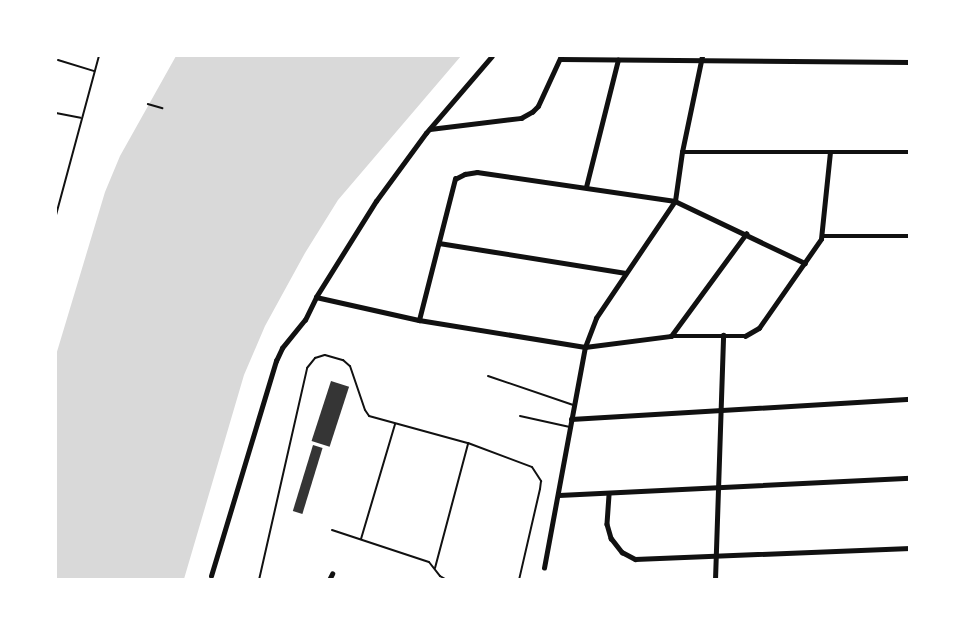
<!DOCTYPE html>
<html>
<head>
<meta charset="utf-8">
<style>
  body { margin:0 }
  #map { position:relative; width:965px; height:635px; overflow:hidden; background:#fff; font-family:Jost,sans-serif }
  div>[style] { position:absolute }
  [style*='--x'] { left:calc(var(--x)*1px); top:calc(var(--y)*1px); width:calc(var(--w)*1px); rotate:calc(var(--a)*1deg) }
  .water>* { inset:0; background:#d9d9d9 }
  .building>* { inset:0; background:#353535; transform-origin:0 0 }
  .path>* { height:1.5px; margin:-0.75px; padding:0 0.75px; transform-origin:0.75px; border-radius:0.75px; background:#111 }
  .service>* { height:2px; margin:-1px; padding:0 1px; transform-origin:1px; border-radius:1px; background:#111 }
  .minor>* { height:4.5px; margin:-2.25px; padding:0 2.25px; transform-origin:2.25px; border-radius:2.25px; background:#111 }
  span { translate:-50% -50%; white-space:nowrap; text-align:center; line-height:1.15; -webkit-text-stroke:6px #fff; paint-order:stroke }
  .frame { position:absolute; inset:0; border:57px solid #fff; pointer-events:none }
</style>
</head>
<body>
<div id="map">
  <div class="water">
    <div style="clip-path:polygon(176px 56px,461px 56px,338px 200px,305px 253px,265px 326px,244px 375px,184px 579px,56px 580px,56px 355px,105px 192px,120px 156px)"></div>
  </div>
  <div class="building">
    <div style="left:331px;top:381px;width:19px;height:63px;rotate:18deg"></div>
    <div style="left:313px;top:445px;width:10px;height:69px;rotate:17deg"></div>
  </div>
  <div class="path">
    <div style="--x:148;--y:104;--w:15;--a:16"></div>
  </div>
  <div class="service">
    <div style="--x:58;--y:60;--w:38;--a:17"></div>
    <div style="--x:56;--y:113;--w:25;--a:11"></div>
    <div style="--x:56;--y:215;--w:165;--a:-74.9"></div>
    <div style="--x:488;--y:376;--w:90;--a:18.8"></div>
    <div style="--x:520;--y:416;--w:51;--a:12.4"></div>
    <div style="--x:332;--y:530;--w:102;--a:18.3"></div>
    <div style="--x:429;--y:562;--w:18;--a:52"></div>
    <div style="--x:440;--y:576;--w:8;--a:30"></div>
    <div style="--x:361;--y:539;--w:120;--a:-73.5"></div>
    <div style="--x:435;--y:568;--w:128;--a:-75.1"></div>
    <div style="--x:259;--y:580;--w:217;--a:-77.2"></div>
    <div style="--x:307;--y:368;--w:13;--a:-51"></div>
    <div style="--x:315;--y:358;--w:10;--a:-17"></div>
    <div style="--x:325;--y:355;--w:19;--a:16"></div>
    <div style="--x:343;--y:360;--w:9;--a:41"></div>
    <div style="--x:350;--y:366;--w:46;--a:71.2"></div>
    <div style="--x:365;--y:410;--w:7;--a:56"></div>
    <div style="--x:369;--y:416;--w:103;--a:15.3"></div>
    <div style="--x:468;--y:443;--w:68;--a:20.6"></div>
    <div style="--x:532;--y:467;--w:17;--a:57"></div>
    <div style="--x:541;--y:481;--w:8;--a:97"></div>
    <div style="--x:540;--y:489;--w:93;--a:103"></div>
  </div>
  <div class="minor">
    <div style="--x:560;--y:59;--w:350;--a:0.5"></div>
    <div style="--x:430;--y:129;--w:92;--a:-6.9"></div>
    <div style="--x:521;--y:118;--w:13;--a:-29"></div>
    <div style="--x:532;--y:112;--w:8;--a:-45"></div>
    <div style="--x:538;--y:106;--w:55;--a:-65.3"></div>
    <div style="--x:682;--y:152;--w:228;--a:0"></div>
    <div style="--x:586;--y:187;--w:131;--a:-75.9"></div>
    <div style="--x:822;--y:236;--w:88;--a:0"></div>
    <div style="--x:439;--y:243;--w:189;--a:9.1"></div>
    <div style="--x:316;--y:297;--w:106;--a:12.6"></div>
    <div style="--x:419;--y:320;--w:168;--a:9.2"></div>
    <div style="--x:585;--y:347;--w:87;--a:-7.3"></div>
    <div style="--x:671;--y:336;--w:74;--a:0"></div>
    <div style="--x:745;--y:336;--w:16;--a:-30"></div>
    <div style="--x:759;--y:328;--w:108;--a:-55.1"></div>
    <div style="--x:821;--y:239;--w:87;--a:-84.1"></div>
    <div style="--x:419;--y:320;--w:146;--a:-75.7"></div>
    <div style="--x:455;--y:179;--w:11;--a:-27"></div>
    <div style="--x:465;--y:174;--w:12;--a:-9"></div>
    <div style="--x:477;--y:172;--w:200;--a:8.3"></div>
    <div style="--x:675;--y:201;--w:144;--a:25.5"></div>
    <div style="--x:671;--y:336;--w:127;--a:-53.7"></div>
    <div style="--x:571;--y:419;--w:340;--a:-3.4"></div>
    <div style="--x:559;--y:495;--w:351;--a:-2.8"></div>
    <div style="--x:609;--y:495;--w:29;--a:94"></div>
    <div style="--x:607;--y:524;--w:15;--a:74"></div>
    <div style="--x:611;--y:538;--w:18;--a:52"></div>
    <div style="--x:622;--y:552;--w:15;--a:28"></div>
    <div style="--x:635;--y:559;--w:275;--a:-2.3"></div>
    <div style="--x:544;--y:568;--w:225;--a:-79.5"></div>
    <div style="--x:585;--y:347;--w:31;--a:-69"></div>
    <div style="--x:596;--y:318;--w:141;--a:-56"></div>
    <div style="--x:675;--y:201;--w:49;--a:-81.9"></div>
    <div style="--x:682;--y:152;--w:98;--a:-78.2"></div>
    <div style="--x:211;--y:576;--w:225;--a:-73.2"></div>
    <div style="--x:276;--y:361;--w:14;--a:-65"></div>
    <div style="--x:282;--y:348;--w:36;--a:-51"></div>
    <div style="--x:305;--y:320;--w:25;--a:-64"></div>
    <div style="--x:316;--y:297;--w:113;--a:-58"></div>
    <div style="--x:376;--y:201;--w:84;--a:-53.7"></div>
    <div style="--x:426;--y:133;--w:101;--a:-49.4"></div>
    <div style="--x:329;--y:580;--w:7;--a:-63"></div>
    <div style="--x:715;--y:580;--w:245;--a:-88.1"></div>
  </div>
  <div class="frame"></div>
</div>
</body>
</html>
